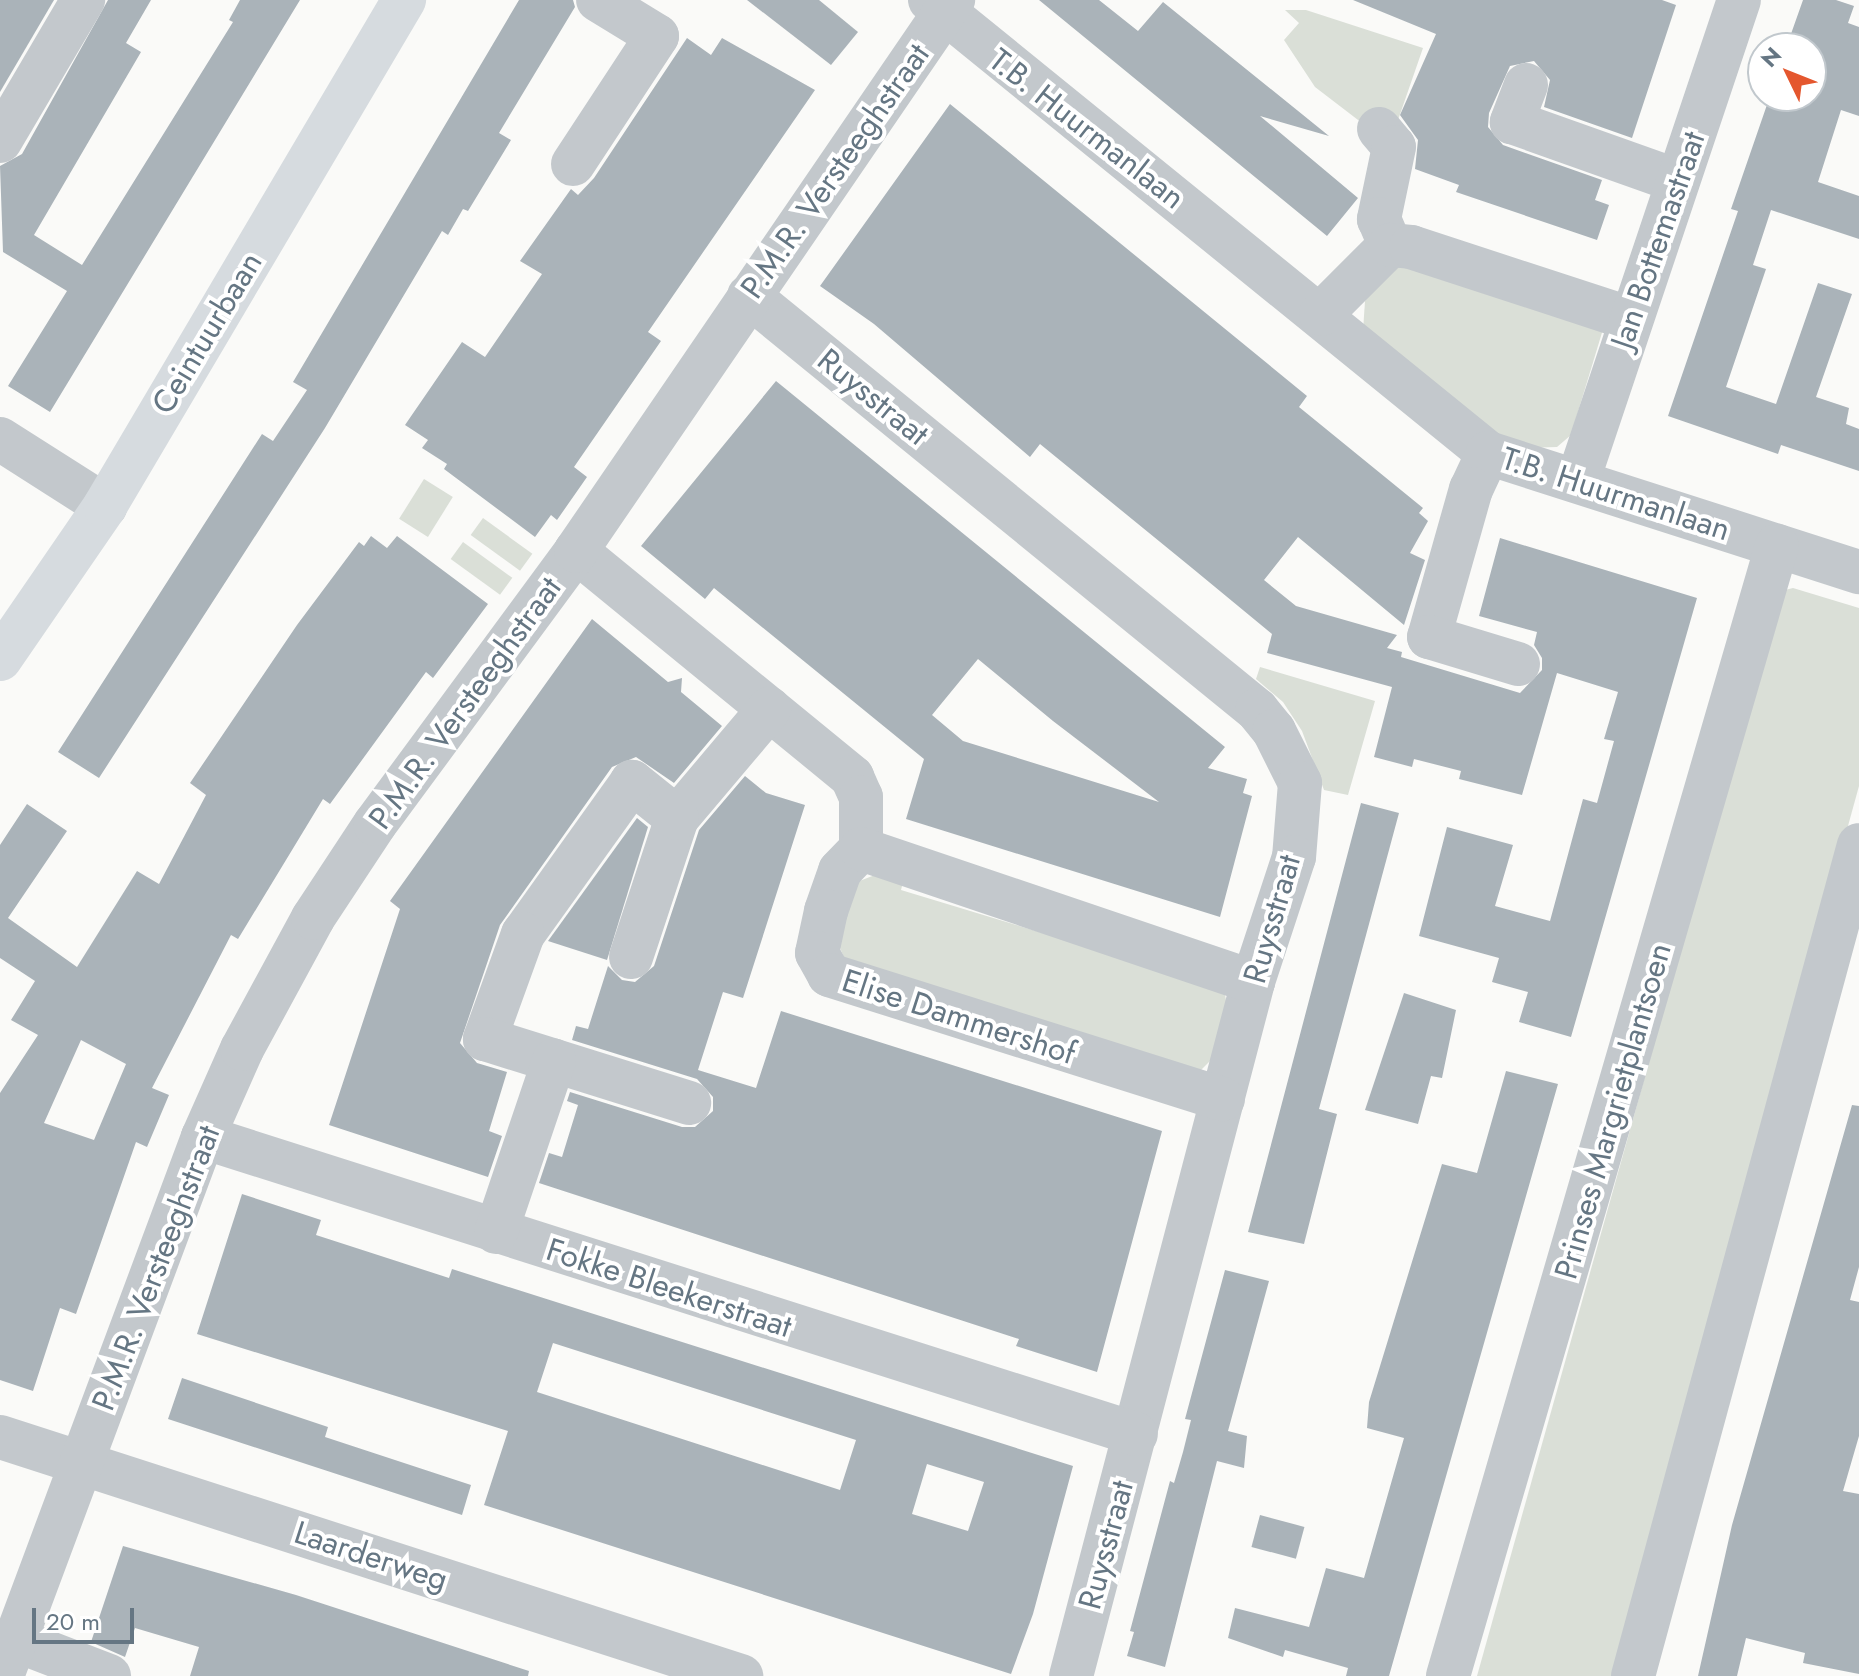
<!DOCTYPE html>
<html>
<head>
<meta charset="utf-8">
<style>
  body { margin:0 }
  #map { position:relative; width:1859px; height:1676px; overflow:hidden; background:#fafaf8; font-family:Jost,sans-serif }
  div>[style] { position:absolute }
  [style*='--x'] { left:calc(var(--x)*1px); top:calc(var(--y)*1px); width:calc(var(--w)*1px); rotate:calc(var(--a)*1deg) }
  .green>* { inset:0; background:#dadfd7; transform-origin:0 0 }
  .building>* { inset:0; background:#aab3b9; transform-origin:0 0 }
  .minor>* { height:44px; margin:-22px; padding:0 22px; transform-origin:22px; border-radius:22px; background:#c3c8cc }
  .major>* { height:44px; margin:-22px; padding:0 22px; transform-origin:22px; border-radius:22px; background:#d6dbdf }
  span { translate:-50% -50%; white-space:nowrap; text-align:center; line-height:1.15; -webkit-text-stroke:8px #fff; paint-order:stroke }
  .street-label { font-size:32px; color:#657683 }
  .north { position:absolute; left:1747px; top:32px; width:80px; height:80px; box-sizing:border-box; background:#fff; border:2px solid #c1c8cd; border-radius:50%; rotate:313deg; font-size:22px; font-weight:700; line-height:32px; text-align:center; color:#657683 }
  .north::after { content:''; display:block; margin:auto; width:28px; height:36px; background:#e4572e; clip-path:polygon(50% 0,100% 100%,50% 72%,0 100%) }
  .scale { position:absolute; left:32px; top:1608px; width:102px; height:36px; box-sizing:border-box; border:4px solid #657683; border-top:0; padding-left:10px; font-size:24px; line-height:28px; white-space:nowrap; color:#657683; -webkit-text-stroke:6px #fff; paint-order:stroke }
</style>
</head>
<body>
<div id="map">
  <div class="green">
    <div style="clip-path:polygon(1285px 10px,1306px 10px,1423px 48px,1398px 120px,1362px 123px,1315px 87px,1284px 40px,1299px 23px)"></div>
    <div style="clip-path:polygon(1393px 264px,1604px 326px,1571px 435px,1557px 447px,1522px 448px,1475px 427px,1363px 331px,1365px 301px)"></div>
    <div style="left:424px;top:479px;width:34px;height:47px;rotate:32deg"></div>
    <div style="left:483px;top:518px;width:61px;height:21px;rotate:36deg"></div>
    <div style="left:463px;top:542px;width:61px;height:21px;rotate:36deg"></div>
    <div style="clip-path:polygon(1793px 588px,1859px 608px,1859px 786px,1614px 1676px,1477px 1676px,1781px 591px)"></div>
    <div style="clip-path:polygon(1260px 667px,1375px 701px,1348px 795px,1324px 790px,1302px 731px,1283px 702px,1256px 679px)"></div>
    <div style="clip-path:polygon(880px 873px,904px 878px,901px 890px,1191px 978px,1225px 994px,1229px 1021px,1221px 1050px,1201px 1070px,846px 963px,835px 935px,857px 882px)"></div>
  </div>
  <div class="building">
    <div style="clip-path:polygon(0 0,54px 0,0 92px)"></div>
    <div style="clip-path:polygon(108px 0,151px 0,126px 43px,141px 52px,34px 235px,82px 265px,233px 22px,229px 20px,240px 0,300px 0,50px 412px,8px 386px,67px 291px,3px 252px,0 166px,22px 154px)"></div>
    <div style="clip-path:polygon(519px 0,573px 0,575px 7px,499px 133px,511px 140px,468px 211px,463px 209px,448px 235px,442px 231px,325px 428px,99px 778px,58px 752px,262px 434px,273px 441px,307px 390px,293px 382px)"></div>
    <div style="clip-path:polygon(747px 0,819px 0,858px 32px,831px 65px)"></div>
    <div style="clip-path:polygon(1039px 0,1099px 0,1138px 31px,1163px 2px,1329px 136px,1260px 116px,1358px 198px,1327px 236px)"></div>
    <div style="clip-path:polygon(1353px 0,1662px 0,1676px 5px,1632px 138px,1544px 107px,1550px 80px,1534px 61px,1510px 66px,1489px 113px,1488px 127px,1503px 145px,1602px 180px,1595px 200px,1609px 205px,1597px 240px,1456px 192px,1459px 185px,1415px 169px,1418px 140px,1400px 115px,1436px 34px)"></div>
    <div style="clip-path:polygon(1803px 0,1836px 0,1854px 6px,1848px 23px,1859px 27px,1859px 116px,1841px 110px,1818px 182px,1859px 196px,1859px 239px,1771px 210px,1753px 265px,1766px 269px,1726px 387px,1776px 404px,1818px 283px,1852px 294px,1816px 397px,1849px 408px,1846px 424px,1859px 429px,1859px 471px,1781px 445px,1778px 454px,1668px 416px,1738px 211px,1731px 209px,1770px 96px,1811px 96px,1811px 48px,1786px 48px)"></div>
    <div style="clip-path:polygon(687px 38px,711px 55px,722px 38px,815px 90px,648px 332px,661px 341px,574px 467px,587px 477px,557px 520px,551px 515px,535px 537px,444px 469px,447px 464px,422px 448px,428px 440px,405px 425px,462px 342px,485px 357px,542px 274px,520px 261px,571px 189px,578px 195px,594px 178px)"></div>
    <div style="clip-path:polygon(950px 104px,1307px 396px,1299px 407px,1423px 508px,1419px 513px,1428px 521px,1410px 553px,1425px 560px,1404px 625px,1298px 537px,1264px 580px,1296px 606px,1397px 635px,1387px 648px,1402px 652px,1401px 657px,1520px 693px,1542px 670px,1542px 658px,1534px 645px,1537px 632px,1479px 616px,1500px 538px,1697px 598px,1571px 1037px,1519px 1022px,1528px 992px,1492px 982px,1499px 958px,1419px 936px,1447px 827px,1513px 845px,1495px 906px,1550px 921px,1583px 799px,1597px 803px,1614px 741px,1604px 739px,1618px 692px,1557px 673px,1522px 795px,1459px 779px,1461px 771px,1414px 759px,1412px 767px,1374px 757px,1392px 687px,1267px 653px,1272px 634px,1192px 568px,1040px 444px,1030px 457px,874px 324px,820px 286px)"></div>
    <div style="clip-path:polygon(evenodd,776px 381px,1225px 747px,1208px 768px,1247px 779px,1243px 793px,1252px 796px,1220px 917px,906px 819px,924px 759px,714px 588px,705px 599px,641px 546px,776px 381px,978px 659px,1053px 721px,1159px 802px,963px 741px,932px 715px,978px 659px)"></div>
    <div style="clip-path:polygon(evenodd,371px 536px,387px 548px,397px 536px,488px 604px,433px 678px,426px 672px,330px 804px,323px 799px,238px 939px,231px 935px,152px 1088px,169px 1095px,147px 1147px,136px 1142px,76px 1314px,60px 1308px,33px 1391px,0 1380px,0 1093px,38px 1035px,11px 1020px,35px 981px,0 958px,0 845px,27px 804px,67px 831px,8px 918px,77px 967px,137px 871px,159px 884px,206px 795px,190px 783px,297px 625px,359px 542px,364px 546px,371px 536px,81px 1040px,126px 1064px,94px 1140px,44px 1123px,81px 1040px)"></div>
    <div style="clip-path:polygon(592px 619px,668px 682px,682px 678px,681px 692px,722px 726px,674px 783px,636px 757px,612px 767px,500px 925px,460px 1043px,477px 1063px,507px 1072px,489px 1131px,502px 1136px,488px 1177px,329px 1125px,400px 909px,390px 901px)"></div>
    <div style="clip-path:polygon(745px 776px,766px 793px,805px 805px,743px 998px,723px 992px,698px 1070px,756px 1088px,781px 1011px,1162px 1131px,1097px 1372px,1016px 1346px,1019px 1339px,539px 1183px,549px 1153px,562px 1157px,578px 1105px,567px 1101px,570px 1092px,682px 1127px,695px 1127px,713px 1111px,713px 1097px,697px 1079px,572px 1040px,576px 1026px,588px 1029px,608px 966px,622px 980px,635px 982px,654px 966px,699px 830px)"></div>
    <div style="clip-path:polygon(1361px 803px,1399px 813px,1319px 1109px,1337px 1114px,1304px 1244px,1248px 1232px)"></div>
    <div style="clip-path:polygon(637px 818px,648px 827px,607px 960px,548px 941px)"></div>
    <div style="clip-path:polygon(1404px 993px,1456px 1010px,1442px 1078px,1431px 1076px,1418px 1124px,1365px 1110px)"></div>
    <div style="clip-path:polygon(1506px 1071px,1558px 1084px,1389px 1676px,1346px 1676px,1348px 1668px,1285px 1650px,1283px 1657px,1228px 1638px,1235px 1608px,1309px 1627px,1326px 1568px,1364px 1578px,1404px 1438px,1367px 1428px,1369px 1402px,1442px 1164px,1477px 1173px)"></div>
    <div style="clip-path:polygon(1852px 1105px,1859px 1106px,1859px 1267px,1850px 1300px,1859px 1302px,1859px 1436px,1843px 1491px,1859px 1494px,1859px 1674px,1803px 1663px,1805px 1653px,1746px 1638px,1737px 1676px,1698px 1676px,1732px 1525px)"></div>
    <div style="clip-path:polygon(evenodd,242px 1194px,321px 1220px,316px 1235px,449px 1278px,452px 1269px,1073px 1466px,1033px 1614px,1011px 1674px,484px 1505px,508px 1431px,197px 1334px,242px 1194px,553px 1343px,856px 1440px,840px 1490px,537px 1392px,553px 1343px,242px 1194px,927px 1464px,984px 1482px,968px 1531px,912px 1514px,927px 1464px)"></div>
    <div style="clip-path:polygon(1225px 1270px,1269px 1281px,1228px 1431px,1247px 1436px,1244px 1468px,1217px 1461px,1165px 1667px,1127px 1656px,1134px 1632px,1130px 1631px,1170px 1481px,1174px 1483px,1183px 1452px,1191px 1420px,1185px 1419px)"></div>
    <div style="clip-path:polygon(182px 1378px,328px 1427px,325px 1437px,471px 1485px,462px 1515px,168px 1419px)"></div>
    <div style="left:1260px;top:1515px;width:46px;height:33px;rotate:15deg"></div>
    <div style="clip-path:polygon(123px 1546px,296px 1595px,529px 1671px,528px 1676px,190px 1676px,199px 1647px,135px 1628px,125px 1657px,91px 1642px)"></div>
  </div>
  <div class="minor">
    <div style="--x:930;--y:0;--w:719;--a:39.07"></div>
    <div style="--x:1488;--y:453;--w:390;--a:17.8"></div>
    <div style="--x:1526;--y:85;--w:40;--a:111"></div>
    <div style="--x:1512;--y:122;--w:176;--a:19.6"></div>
    <div style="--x:1379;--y:129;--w:23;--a:50"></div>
    <div style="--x:1394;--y:147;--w:74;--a:101.8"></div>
    <div style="--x:1379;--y:219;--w:28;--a:67"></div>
    <div style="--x:0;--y:141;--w:164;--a:-59.5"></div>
    <div style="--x:573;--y:164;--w:153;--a:-56.7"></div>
    <div style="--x:657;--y:36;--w:69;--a:-148.6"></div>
    <div style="--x:749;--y:296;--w:655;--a:39.18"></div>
    <div style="--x:1257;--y:710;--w:27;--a:51"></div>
    <div style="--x:1274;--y:731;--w:58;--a:63.4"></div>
    <div style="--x:1300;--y:783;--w:74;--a:94.6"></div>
    <div style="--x:1294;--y:857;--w:132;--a:108.2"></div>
    <div style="--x:1253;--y:982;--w:717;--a:104.69"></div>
    <div style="--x:1321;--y:314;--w:98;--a:-45"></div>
    <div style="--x:1390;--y:245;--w:21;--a:5"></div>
    <div style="--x:1411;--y:247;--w:231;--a:18.1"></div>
    <div style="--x:0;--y:439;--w:125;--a:32.5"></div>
    <div style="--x:1488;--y:453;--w:40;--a:115"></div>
    <div style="--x:1471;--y:489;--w:154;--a:105.8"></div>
    <div style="--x:1429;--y:637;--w:93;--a:16.9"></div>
    <div style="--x:1578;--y:480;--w:506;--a:-71.46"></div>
    <div style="--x:576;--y:551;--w:357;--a:39.3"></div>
    <div style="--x:852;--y:777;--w:22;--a:66"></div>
    <div style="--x:861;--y:797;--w:52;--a:90"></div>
    <div style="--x:861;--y:849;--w:30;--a:134"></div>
    <div style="--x:840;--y:871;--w:42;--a:109.3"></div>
    <div style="--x:826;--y:911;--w:43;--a:102.1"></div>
    <div style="--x:817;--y:953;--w:25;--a:61"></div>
    <div style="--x:829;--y:975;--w:413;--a:17.5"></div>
    <div style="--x:677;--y:818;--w:143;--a:-49.8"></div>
    <div style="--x:861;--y:849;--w:414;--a:18.7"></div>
    <div style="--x:631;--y:957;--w:146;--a:-71.7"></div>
    <div style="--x:677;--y:818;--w:58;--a:-141.3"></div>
    <div style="--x:632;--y:782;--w:187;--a:125.6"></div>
    <div style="--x:523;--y:934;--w:112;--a:109.9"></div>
    <div style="--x:485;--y:1039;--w:214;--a:17.4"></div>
    <div style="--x:203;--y:1137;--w:979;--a:17.66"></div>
    <div style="--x:496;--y:1232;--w:181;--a:-71.3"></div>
    <div style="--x:0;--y:1437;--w:779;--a:17.88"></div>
    <div style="--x:13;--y:1639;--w:103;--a:21.1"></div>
    <div style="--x:2;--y:1676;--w:575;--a:-69.55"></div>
    <div style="--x:203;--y:1137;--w:96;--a:-66.1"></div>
    <div style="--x:242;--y:1049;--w:149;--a:-61.5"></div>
    <div style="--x:313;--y:918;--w:113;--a:-56.6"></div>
    <div style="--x:375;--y:824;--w:339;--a:-53.6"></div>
    <div style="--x:576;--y:551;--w:668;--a:-55.62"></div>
    <div style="--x:1448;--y:1676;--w:1177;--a:-73.77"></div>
    <div style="--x:1633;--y:1676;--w:861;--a:-74.79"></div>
  </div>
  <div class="major">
    <div style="--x:0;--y:659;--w:186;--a:-55.5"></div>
    <div style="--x:105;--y:506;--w:588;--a:-59.42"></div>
  </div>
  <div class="street-label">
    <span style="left:1087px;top:129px;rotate:38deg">T.B. Huurmanlaan</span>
    <span style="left:835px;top:171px;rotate:-55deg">P.M.R. Versteeghstraat</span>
    <span style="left:1658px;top:240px;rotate:-71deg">Jan Bottemastraat</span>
    <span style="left:207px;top:333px;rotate:-59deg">Ceintuurbaan</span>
    <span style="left:873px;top:397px;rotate:39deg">Ruysstraat</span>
    <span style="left:1616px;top:494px;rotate:18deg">T.B. Huurmanlaan</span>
    <span style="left:465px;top:703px;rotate:-54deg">P.M.R. Versteeghstraat</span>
    <span style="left:1272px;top:919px;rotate:-74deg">Ruysstraat</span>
    <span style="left:959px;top:1017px;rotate:18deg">Elise Dammershof</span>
    <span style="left:1613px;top:1111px;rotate:-74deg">Prinses Margrietplantsoen</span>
    <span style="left:156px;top:1268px;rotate:-69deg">P.M.R. Versteeghstraat</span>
    <span style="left:669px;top:1288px;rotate:18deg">Fokke Bleekerstraat</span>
    <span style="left:1106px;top:1545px;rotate:-75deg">Ruysstraat</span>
    <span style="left:371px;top:1556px;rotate:18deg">Laarderweg</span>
  </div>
  <div class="north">N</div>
  <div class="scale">20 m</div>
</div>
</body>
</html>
